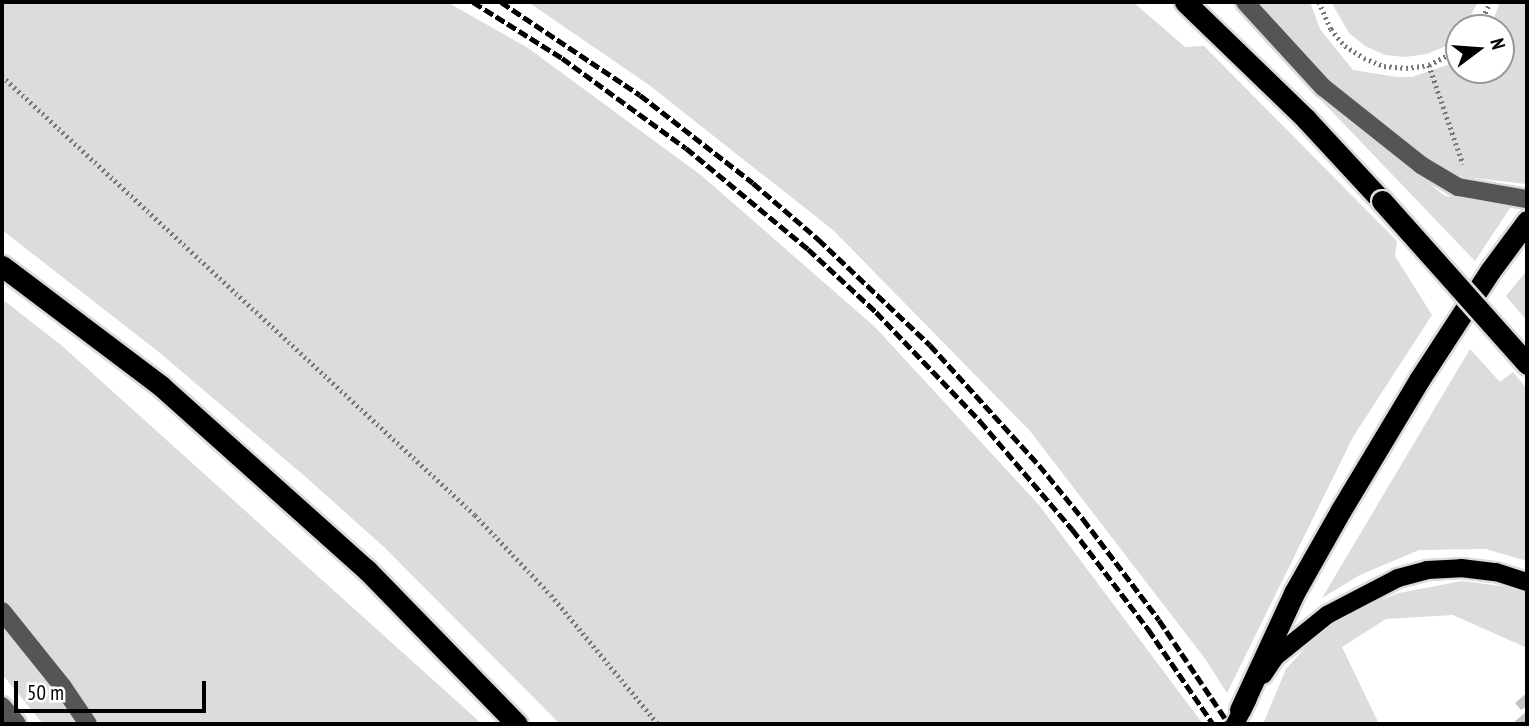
<!DOCTYPE html>
<html>
<head>
<meta charset="utf-8">
<style>
  body { margin:0 }
  #map { position:relative; width:1529px; height:726px; overflow:hidden; background:#fff; font-family:"PT Sans Narrow",sans-serif }
  div>[style] { position:absolute }
  [style*='--x'] { left:calc(var(--x)*1px); top:calc(var(--y)*1px); width:calc(var(--w)*1px); rotate:calc(var(--a)*1deg) }
  .green>* { inset:0; background:#dcdcdc }
  .building>* { inset:0; background:#c4c4c4 }
  .path>* { height:4.5px; margin-top:-2.25px; transform-origin:0; background:repeating-linear-gradient(90deg,#777 0 2px,transparent 0 5.5px) }
  .roads { filter:drop-shadow(2px 0 #dbdbdb) drop-shadow(-2px 0 #dbdbdb) drop-shadow(0 2px #dbdbdb) drop-shadow(0 -2px #dbdbdb) }
  .minor>* { height:18px; margin:-9px; padding:0 9px; transform-origin:9px; border-radius:9px; background:#555 }
  .major>* { height:18px; margin:-9px; padding:0 9px; transform-origin:9px; border-radius:9px; background:#000 }
  .highway>* { height:21px; margin:-10.5px; padding:0 10.5px; transform-origin:10.5px; border-radius:10.5px; background:#000 }
  .rail>* { height:5px; margin-top:-2.5px; transform-origin:0; background:repeating-linear-gradient(90deg,#000 0 10px,transparent 0 13.5px) }
  .bridges { filter:drop-shadow(2px 0 #dbdbdb) drop-shadow(-2px 0 #dbdbdb) drop-shadow(0 2px #dbdbdb) drop-shadow(0 -2px #dbdbdb) }
  .highway-bridge>* { height:21px; margin:-10.5px; padding:0 10.5px; transform-origin:10.5px; border-radius:10.5px; background:#000 }
  span { translate:-50% -50%; white-space:nowrap; text-align:center; line-height:1.15; -webkit-text-stroke:5px #fff; paint-order:stroke }
  .frame { position:absolute; inset:0; border:4px solid #000; pointer-events:none }
  .north { position:absolute; left:1445px; top:14px; width:70px; height:70px; box-sizing:border-box; background:#fff; border:2px solid #999; border-radius:50%; rotate:74deg; font-size:19px; font-weight:700; line-height:28px; text-align:center; color:#000 }
  .north::after { content:''; display:block; margin:auto; width:24px; height:32px; background:#000; clip-path:polygon(50% 0,100% 100%,50% 72%,0 100%) }
  .scale { position:absolute; left:14px; top:681px; width:192px; height:32px; box-sizing:border-box; border:4px solid #000; border-top:0; padding-left:9px; font-size:21px; line-height:24px; white-space:nowrap; color:#000; -webkit-text-stroke:5px #fff; paint-order:stroke }
</style>
</head>
<body>
<div id="map">
  <div class="green">
    <div style="clip-path:polygon(2px 2px,447px 2px,528px 48px,702px 176px,875px 327px,1039px 505px,1203px 724px,560px 724px,385px 548px,308px 479px,160px 353px,2px 230px)"></div>
    <div style="clip-path:polygon(528px 2px,1133px 2px,1185px 47px,1204px 46px,1397px 241px,1395px 256px,1432px 315px,1353px 437px,1227px 693px,1206px 660px,1030px 431px,833px 230px,649px 85px)"></div>
    <div style="clip-path:polygon(1255px 2px,1310px 2px,1320px 29px,1353px 70px,1397px 77px,1412px 77px,1459px 61px,1459px 70px,1501px 70px,1501px 28px,1490px 28px,1500px 2px,1527px 2px,1527px 184px,1457px 176px,1425px 160px,1325px 78px)"></div>
    <div style="clip-path:polygon(1331px 2px,1478px 2px,1464px 28px,1459px 28px,1459px 34px,1446px 46px,1427px 54px,1405px 57px,1385px 55px,1365px 46px,1349px 33px)"></div>
    <div style="clip-path:polygon(1317px 96px,1445px 196px,1512px 205px,1475px 261px)"></div>
    <div style="clip-path:polygon(1527px 270px,1527px 321px,1506px 296px)"></div>
    <div style="clip-path:polygon(2px 299px,61px 345px,482px 724px,43px 724px,2px 674px)"></div>
    <div style="clip-path:polygon(1470px 349px,1500px 382px,1513px 372px,1527px 389px,1527px 561px,1486px 549px,1419px 550px,1360px 575px,1322px 598px)"></div>
    <div style="clip-path:polygon(1462px 581px,1516px 588px,1527px 595px,1527px 648px,1453px 615px,1386px 619px,1342px 647px,1379px 724px,1263px 724px,1286px 669px,1314px 638px,1350px 612px,1399px 593px)"></div>
  </div>
  <div class="building">
    <div style="clip-path:polygon(1527px 693px,1527px 706px,1521px 710px,1515px 703px)"></div>
    <div style="clip-path:polygon(1527px 711px,1527px 724px,1512px 724px)"></div>
  </div>
  <div class="path">
    <div style="--x:1319;--y:2;--w:30;--a:66"></div>
    <div style="--x:1331;--y:29;--w:22;--a:51"></div>
    <div style="--x:1345;--y:46;--w:22;--a:32"></div>
    <div style="--x:1364;--y:58;--w:22;--a:22"></div>
    <div style="--x:1384;--y:66;--w:22;--a:5"></div>
    <div style="--x:1406;--y:68;--w:23;--a:-7"></div>
    <div style="--x:1429;--y:65;--w:34;--a:-28"></div>
    <div style="--x:1478;--y:28;--w:29;--a:-65"></div>
    <div style="--x:1429;--y:65;--w:105;--a:71"></div>
    <div style="--x:2;--y:76;--w:645;--a:42.86"></div>
    <div style="--x:475;--y:515;--w:110;--a:46.5"></div>
    <div style="--x:551;--y:595;--w:168;--a:50.3"></div>
  </div>
  <div class="roads">
    <div class="minor">
      <div style="--x:1245;--y:2;--w:115;--a:47.5"></div>
      <div style="--x:1323;--y:87;--w:125;--a:38.5"></div>
      <div style="--x:1421;--y:165;--w:43;--a:30.7"></div>
      <div style="--x:1458;--y:187;--w:70;--a:9.9"></div>
      <div style="--x:2;--y:611;--w:97;--a:51.2"></div>
      <div style="--x:63;--y:687;--w:45;--a:56"></div>
      <div style="--x:2;--y:706;--w:23;--a:50"></div>
    </div>
    <div class="major">
      <div style="--x:1263;--y:675;--w:22;--a:-56"></div>
      <div style="--x:1275;--y:657;--w:67;--a:-38.9"></div>
      <div style="--x:1327;--y:615;--w:80;--a:-27.5"></div>
      <div style="--x:1398;--y:578;--w:30;--a:-15"></div>
      <div style="--x:1427;--y:570;--w:34;--a:-3"></div>
      <div style="--x:1461;--y:568;--w:35;--a:7"></div>
      <div style="--x:1496;--y:572;--w:33;--a:18"></div>
      <div style="--x:1235;--y:724;--w:28;--a:-63"></div>
    </div>
    <div class="highway">
      <div style="--x:1185;--y:2;--w:168;--a:44"></div>
      <div style="--x:1306;--y:119;--w:112;--a:47.2"></div>
      <div style="--x:2;--y:266;--w:199;--a:37"></div>
      <div style="--x:161;--y:386;--w:276;--a:41.8"></div>
      <div style="--x:367;--y:570;--w:215;--a:45.8"></div>
      <div style="--x:1240;--y:710;--w:129;--a:-65.2"></div>
      <div style="--x:1294;--y:593;--w:95;--a:-60.5"></div>
      <div style="--x:1341;--y:510;--w:152;--a:-59"></div>
      <div style="--x:1419;--y:380;--w:130;--a:-56.9"></div>
      <div style="--x:1490;--y:271;--w:62;--a:-53.5"></div>
    </div>
  </div>
  <div class="rail">
    <div style="--x:473;--y:2;--w:105;--a:32.2"></div>
    <div style="--x:562;--y:58;--w:153;--a:36"></div>
    <div style="--x:686;--y:148;--w:158;--a:39.6"></div>
    <div style="--x:808;--y:249;--w:93;--a:42.8"></div>
    <div style="--x:876;--y:312;--w:151;--a:46.3"></div>
    <div style="--x:980;--y:421;--w:142;--a:49.6"></div>
    <div style="--x:1072;--y:529;--w:126;--a:52.8"></div>
    <div style="--x:1148;--y:629;--w:115;--a:55.6"></div>
    <div style="--x:501;--y:2;--w:167;--a:33.8"></div>
    <div style="--x:640;--y:95;--w:143;--a:37.9"></div>
    <div style="--x:753;--y:183;--w:86;--a:40.7"></div>
    <div style="--x:818;--y:239;--w:154;--a:43.4"></div>
    <div style="--x:930;--y:345;--w:162;--a:47.8"></div>
    <div style="--x:1039;--y:465;--w:70;--a:50.8"></div>
    <div style="--x:1083;--y:519;--w:126;--a:53"></div>
    <div style="--x:1159;--y:620;--w:125;--a:56.1"></div>
  </div>
  <div class="bridges">
    <div class="highway-bridge">
      <div style="--x:1382;--y:201;--w:218;--a:48.3"></div>
    </div>
  </div>
  <div class="frame"></div>
  <div class="north">N</div>
  <div class="scale">50 m</div>
</div>
</body>
</html>
